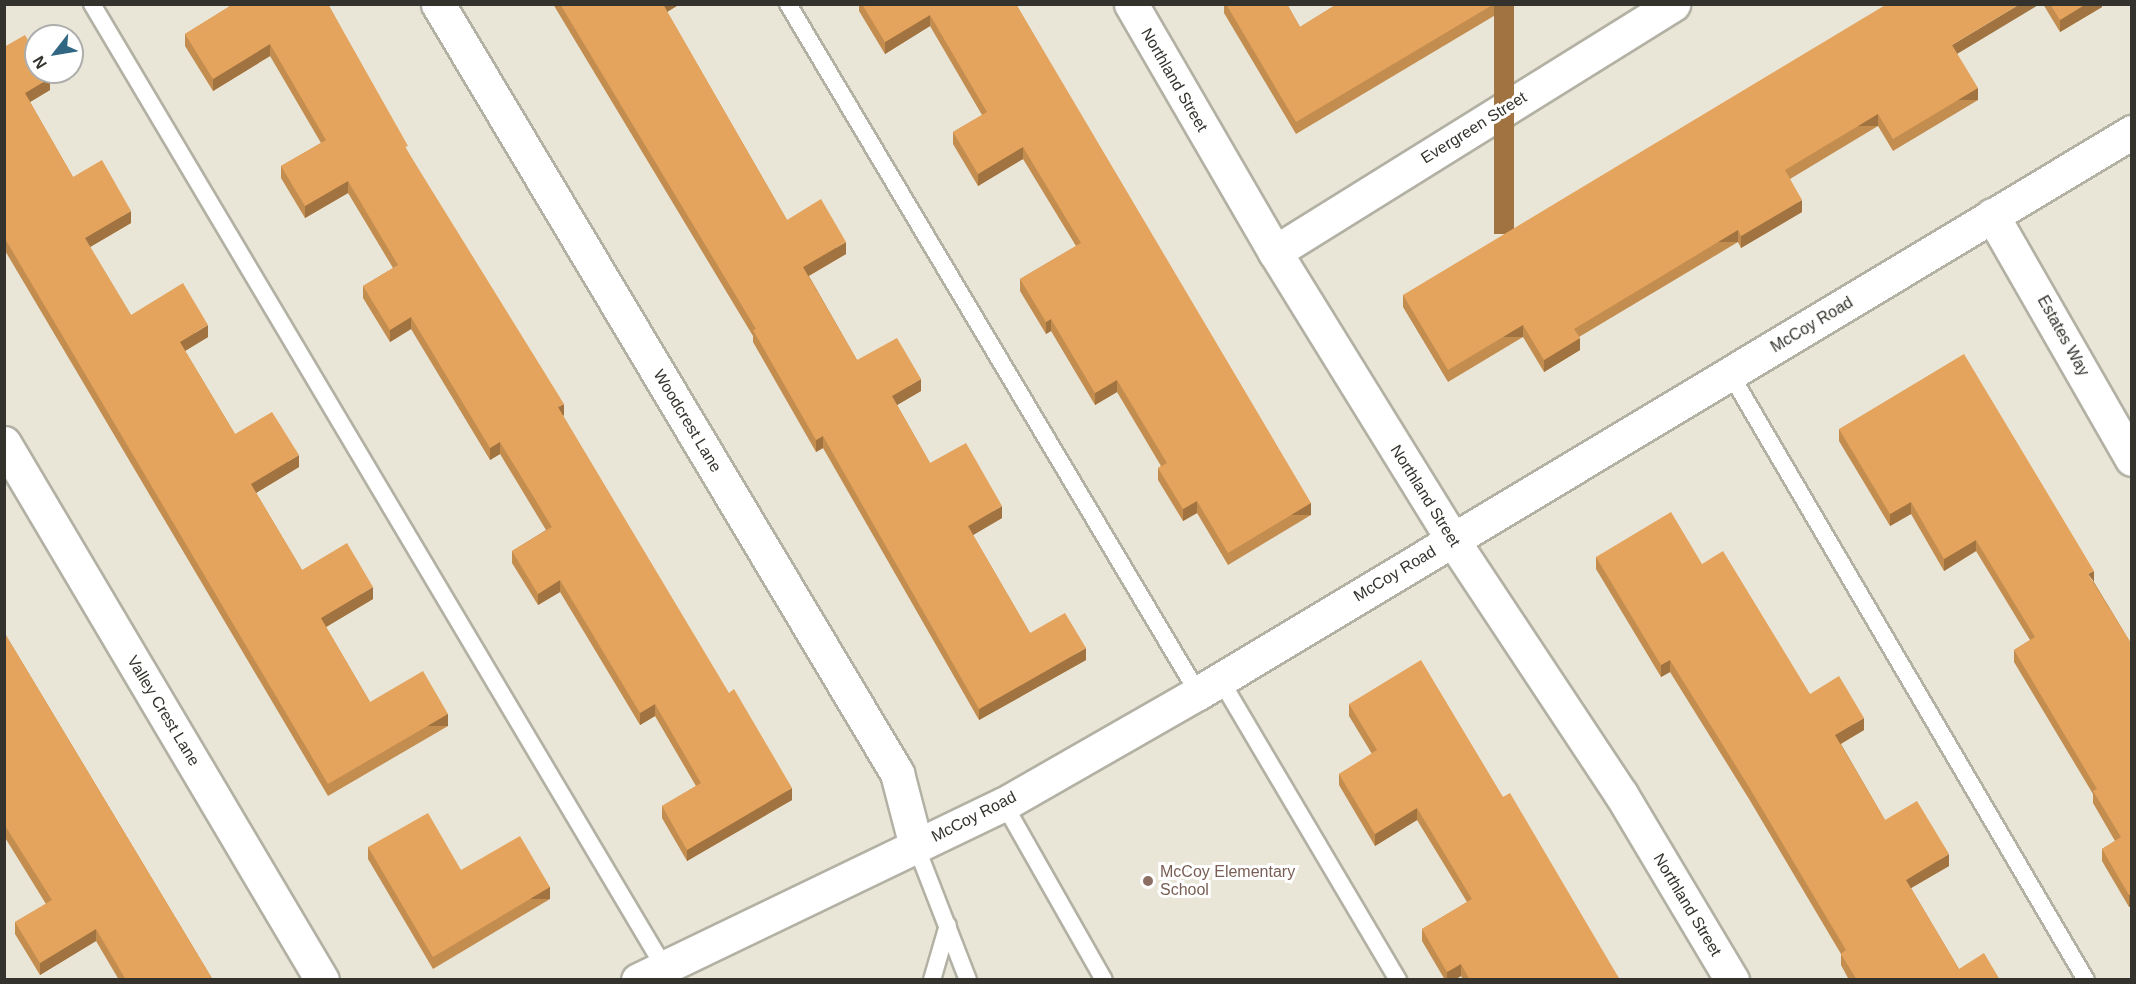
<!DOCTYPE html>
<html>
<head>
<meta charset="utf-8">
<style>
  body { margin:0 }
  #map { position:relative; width:2136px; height:984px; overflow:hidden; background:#e9e6d8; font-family:Arial,sans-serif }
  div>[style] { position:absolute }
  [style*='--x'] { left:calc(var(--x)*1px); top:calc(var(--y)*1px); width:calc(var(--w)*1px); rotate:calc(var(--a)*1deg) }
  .roads { filter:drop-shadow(2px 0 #b3b1a4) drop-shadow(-2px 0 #b3b1a4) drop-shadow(0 2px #b3b1a4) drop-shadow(0 -2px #b3b1a4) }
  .lane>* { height:16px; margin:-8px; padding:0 8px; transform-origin:8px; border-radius:8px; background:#fff }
  .street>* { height:33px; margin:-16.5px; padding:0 16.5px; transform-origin:16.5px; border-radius:16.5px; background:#fff }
  .secondary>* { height:33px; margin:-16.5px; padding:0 16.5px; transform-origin:16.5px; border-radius:16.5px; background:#fff }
  .wall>* { inset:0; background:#c48d50 }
  .shaded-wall>* { inset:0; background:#a07341; transform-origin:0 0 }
  .building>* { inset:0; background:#e4a45d }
  .dots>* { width:16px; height:16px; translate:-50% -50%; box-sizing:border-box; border:3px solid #fff; border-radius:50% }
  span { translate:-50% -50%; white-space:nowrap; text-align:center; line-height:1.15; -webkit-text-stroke:6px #fff; paint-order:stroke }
  .street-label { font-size:16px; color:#33322c }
  .education-label { font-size:16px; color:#785e54 }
  .left { translate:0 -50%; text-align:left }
  .frame { position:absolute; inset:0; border:6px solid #33322c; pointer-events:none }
  .north { position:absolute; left:24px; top:24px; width:60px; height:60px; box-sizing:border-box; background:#fff; border:2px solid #adadab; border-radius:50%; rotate:239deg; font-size:16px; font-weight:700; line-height:24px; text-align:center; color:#33322c }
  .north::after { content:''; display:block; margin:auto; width:21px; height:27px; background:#316782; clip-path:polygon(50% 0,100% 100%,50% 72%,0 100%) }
</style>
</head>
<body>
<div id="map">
  <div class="roads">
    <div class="lane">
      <div style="--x:92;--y:4;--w:1120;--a:59.29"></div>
      <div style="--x:788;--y:4;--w:802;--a:59.24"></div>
      <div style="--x:1731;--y:375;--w:701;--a:59.6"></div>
      <div style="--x:1220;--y:679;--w:350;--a:59.4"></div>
      <div style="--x:1004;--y:804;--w:202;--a:60.4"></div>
      <div style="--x:916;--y:846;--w:144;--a:68.8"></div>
      <div style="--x:932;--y:980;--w:57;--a:-73.8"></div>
    </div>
    <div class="street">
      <div style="--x:438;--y:4;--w:896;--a:59.17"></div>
      <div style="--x:897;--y:773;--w:75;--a:75.4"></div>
      <div style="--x:1131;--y:4;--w:287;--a:59.9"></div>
      <div style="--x:1275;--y:252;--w:337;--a:58.3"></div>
      <div style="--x:1452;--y:539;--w:306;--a:56.5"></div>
      <div style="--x:1621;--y:794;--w:217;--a:59.2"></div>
      <div style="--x:1992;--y:215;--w:281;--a:60.2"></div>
      <div style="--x:1275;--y:252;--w:469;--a:-31.9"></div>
      <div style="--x:4;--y:443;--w:624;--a:59.37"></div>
    </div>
    <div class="secondary">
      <div style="--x:638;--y:980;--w:406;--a:-25.7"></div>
      <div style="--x:1004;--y:804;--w:224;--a:-29.8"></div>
      <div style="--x:1198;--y:693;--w:1090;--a:-30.99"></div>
    </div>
  </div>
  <div class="wall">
    <div style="clip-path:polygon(228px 4px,328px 4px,408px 152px,564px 415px,563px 416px,792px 800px,687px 861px,662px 818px,662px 806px,696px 786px,655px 716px,640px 725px,560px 592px,538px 605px,512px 563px,512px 551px,546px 530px,500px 454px,490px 460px,411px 329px,390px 342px,363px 298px,363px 286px,393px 268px,348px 193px,305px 218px,281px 178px,281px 166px,321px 143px,270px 56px,213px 91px,185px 46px,185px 34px,229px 7px)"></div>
    <div style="clip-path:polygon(553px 4px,680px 4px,667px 12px,787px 220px,846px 254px,809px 276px,857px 360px,921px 391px,897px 405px,930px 463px,1002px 518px,973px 535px,1030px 633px,1086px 660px,979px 720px,823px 448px,816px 452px,753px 342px,753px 336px)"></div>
    <div style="clip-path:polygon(859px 4px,1016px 4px,1311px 515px,1228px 565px,1197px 513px,1183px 521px,1158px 480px,1158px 468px,1161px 466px,1117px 392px,1095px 405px,1051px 331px,1046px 334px,1020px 291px,1020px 279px,1076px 246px,1023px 159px,978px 186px,953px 144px,953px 132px,982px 115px,930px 26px,885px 54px,859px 11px)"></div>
    <div style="clip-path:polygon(1224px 4px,1287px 4px,1300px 27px,1337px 4px,1514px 4px,1296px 134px,1224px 13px)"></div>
    <div style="clip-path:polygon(2043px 4px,2102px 4px,2102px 7px,2060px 32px)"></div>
    <div style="clip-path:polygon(4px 47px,50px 90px,30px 102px,73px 177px,131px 223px,90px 247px,131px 315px,208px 337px,185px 351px,235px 434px,299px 467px,256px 493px,302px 570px,373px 599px,326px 627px,370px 702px,448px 726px,328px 796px,4px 249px)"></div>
    <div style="clip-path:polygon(1957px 54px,1978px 100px,1893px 151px,1878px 126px,1790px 179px,1802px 212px,1741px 248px,1738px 242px,1579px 337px,1580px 350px,1544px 372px,1523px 337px,1448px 382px,1403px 307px,1403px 295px)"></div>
    <div style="clip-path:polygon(1839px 429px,2094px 582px,2132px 645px,2132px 905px,2129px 907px,2102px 861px,2102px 849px,2115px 841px,2093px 803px,2093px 794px,2014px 662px,2014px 650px,2030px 640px,1976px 551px,1944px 571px,1911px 514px,1890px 526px,1839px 441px)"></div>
    <div style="clip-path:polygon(1596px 557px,1702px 564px,1810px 694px,1864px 730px,1841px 744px,1885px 820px,1949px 866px,1911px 888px,1959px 969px,2000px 980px,1849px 980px,1841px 965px,1841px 954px,1749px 799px,1670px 672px,1661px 677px,1596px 569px)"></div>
    <div style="clip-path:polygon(4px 632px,213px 980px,119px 980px,96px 941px,40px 975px,15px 934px,15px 922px,46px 904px,4px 836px)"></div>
    <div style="clip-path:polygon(1349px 704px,1503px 797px,1620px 980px,1463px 980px,1461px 976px,1454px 980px,1445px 980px,1422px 941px,1422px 929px,1467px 902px,1417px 820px,1375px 846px,1339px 785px,1339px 774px,1372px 754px,1349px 716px)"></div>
    <div style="clip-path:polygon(368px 847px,461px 870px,550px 899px,433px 969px,368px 859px)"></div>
  </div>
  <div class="shaded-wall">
    <div style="clip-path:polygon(662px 4px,680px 4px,662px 15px)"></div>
    <div style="left:1494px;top:4px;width:20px;height:230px"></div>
    <div style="clip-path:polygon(2020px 4px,2040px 4px,1952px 57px,1952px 45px)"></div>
    <div style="clip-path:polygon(2086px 4px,2102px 4px,2102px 7px,2060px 32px,2060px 20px)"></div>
    <div style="clip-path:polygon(930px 15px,930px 26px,885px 54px,885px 42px)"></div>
    <div style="clip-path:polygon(270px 44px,270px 56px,213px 91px,213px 79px)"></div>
    <div style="clip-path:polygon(50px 78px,50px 90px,25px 105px,25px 93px)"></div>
    <div style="left:1978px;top:88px;width:12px;height:99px;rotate:90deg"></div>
    <div style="left:1878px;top:114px;width:12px;height:109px;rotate:90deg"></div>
    <div style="clip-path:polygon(1023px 147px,1023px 159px,978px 186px,978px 174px)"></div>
    <div style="clip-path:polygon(348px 181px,348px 193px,305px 218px,305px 206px)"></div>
    <div style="clip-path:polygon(1802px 200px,1802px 212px,1741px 248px,1741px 236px)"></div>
    <div style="clip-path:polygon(131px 211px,131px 223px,85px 250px,85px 238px)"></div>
    <div style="left:1738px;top:230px;width:12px;height:192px;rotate:90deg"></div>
    <div style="clip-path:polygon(846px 242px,846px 254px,803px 279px,803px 267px)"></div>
    <div style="clip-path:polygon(411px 317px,411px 329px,390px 342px,390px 330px)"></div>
    <div style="clip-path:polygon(1051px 319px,1051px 331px,1046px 334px,1046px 322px)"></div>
    <div style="clip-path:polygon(208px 325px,208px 337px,180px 354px,180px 342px)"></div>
    <div style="left:1523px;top:325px;width:12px;height:87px;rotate:90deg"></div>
    <div style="clip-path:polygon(1580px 338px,1580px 350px,1544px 372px,1544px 360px)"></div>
    <div style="clip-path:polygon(921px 379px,921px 391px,892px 408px,892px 396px)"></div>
    <div style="clip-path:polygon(1117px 380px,1117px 392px,1095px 405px,1095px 393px)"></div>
    <div style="clip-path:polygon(564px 404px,564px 415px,558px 419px,558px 407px)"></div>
    <div style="clip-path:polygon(823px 436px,823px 448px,816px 452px,816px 440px)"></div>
    <div style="clip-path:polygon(500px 442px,500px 454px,490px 460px,490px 448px)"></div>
    <div style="clip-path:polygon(299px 455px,299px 467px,251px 496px,251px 484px)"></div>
    <div style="clip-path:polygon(1197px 501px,1197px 513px,1183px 521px,1183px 509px)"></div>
    <div style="clip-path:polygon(1911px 502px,1911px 514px,1890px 526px,1890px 514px)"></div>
    <div style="left:1311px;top:503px;width:12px;height:97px;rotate:90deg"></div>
    <div style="clip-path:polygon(1002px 506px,1002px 518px,968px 538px,968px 526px)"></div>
    <div style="clip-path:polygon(1976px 540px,1976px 551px,1944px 571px,1944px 559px)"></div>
    <div style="clip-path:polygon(2094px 571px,2094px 582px,2088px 574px)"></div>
    <div style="clip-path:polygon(560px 580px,560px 592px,538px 605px,538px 594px)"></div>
    <div style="clip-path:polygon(373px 587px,373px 599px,321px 630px,321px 618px)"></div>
    <div style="clip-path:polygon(1086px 648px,1086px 660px,979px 720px,979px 709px)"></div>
    <div style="clip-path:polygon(1670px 660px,1670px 672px,1661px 677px,1661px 665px)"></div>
    <div style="clip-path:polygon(655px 704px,655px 716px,640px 725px,640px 713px)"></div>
    <div style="left:448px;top:714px;width:12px;height:139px;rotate:90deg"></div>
    <div style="clip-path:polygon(1864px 718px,1864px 730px,1835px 747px,1835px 735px)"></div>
    <div style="clip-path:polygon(792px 788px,792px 800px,687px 861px,687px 850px)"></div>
    <div style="clip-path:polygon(1417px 808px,1417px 820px,1375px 846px,1375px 834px)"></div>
    <div style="clip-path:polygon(1949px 854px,1949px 866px,1906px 891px,1906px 880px)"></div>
    <div style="left:550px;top:887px;width:12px;height:136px;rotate:90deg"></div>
    <div style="clip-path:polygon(2132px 893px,2132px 905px,2129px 907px,2129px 895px)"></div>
    <div style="clip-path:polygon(96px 929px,96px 941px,40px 975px,40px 963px)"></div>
    <div style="clip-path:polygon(1461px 964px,1461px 976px,1454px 980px,1447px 980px,1447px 972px)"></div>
  </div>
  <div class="building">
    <div style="clip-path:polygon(233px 4px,328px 4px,408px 146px,405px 147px,564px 404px,558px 407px,729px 693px,734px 689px,792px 788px,687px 850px,662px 806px,701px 783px,655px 704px,640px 713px,560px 580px,538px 594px,512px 551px,552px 527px,500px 442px,490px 448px,411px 317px,390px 330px,363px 286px,398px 265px,348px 181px,305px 206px,281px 166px,326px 140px,270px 44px,213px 79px,185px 34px)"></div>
    <div style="clip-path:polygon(560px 4px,663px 4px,787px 220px,821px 199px,846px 242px,803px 267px,857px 360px,897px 338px,921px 379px,892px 396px,930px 463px,966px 443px,1002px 506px,968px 526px,1030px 633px,1065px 613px,1086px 648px,979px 709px,823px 436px,816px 440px,753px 330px,756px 329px)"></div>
    <div style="clip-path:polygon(862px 4px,1016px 4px,1311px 503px,1228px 553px,1197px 501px,1183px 509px,1158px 468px,1167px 463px,1117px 380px,1095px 393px,1051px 319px,1046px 322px,1020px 279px,1081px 243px,1023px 147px,978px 174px,953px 132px,987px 112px,930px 15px,885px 42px)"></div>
    <div style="clip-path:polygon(1226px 4px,1287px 4px,1300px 27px,1337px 4px,1494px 4px,1296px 122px)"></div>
    <div style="clip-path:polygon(1887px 4px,2020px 4px,1952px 45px,1978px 88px,1893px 139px,1878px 114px,1785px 170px,1802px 200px,1741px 236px,1738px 230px,1574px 329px,1580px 338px,1544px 360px,1523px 325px,1448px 370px,1403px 295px)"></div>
    <div style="clip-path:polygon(2050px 4px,2086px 4px,2060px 20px)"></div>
    <div style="clip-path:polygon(25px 35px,36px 54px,36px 72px,47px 72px,50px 78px,25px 93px,73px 177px,102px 160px,131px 211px,85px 238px,131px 315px,183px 283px,208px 325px,180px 342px,235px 434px,272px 412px,299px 455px,251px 484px,302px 570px,347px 543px,373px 587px,321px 618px,370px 702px,423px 671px,448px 714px,328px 784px,4px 237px,4px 47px)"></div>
    <div style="clip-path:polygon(1964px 354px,2094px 571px,2088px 574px,2132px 645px,2132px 893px,2129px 895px,2102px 849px,2121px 837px,2093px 791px,2097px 789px,2014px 650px,2035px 637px,1976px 540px,1944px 559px,1911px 502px,1890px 514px,1839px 429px)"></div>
    <div style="clip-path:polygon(1671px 512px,1702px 564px,1723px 551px,1810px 694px,1839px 676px,1864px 718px,1835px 735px,1885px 820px,1917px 801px,1949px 854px,1906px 880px,1959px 969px,1984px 953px,2000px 980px,1857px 980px,1841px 954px,1846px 950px,1749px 787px,1670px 660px,1661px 665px,1596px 557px)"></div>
    <div style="clip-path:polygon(4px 632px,213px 980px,126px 980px,96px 929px,40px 963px,15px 922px,52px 900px,4px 824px)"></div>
    <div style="clip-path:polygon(1421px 660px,1503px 797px,1510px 793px,1620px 980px,1470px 980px,1461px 964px,1447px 972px,1422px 929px,1472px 899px,1417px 808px,1375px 834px,1339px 774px,1377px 750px,1349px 704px)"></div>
    <div style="clip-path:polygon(428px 813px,461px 870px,520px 836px,550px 887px,433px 957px,368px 847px)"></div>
  </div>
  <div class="dots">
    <div style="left:1148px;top:881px;background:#8d6e63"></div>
  </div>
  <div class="street-label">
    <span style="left:1174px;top:80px;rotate:60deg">Northland Street</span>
    <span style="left:1474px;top:128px;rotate:-32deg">Evergreen Street</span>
    <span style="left:1812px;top:325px;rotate:-31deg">McCoy Road</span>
    <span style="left:2063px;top:336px;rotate:61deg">Estates Way</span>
    <span style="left:687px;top:421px;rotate:59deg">Woodcrest Lane</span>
    <span style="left:1425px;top:496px;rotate:58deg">Northland Street</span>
    <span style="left:1395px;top:574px;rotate:-31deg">McCoy Road</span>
    <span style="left:163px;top:711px;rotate:59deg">Valley Crest Lane</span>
    <span style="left:974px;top:817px;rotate:-27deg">McCoy Road</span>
    <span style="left:1687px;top:905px;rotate:59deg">Northland Street</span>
  </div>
  <div class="education-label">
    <span class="left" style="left:1160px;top:881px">McCoy Elementary<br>School</span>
  </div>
  <div class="frame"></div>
  <div class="north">N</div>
</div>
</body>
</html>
